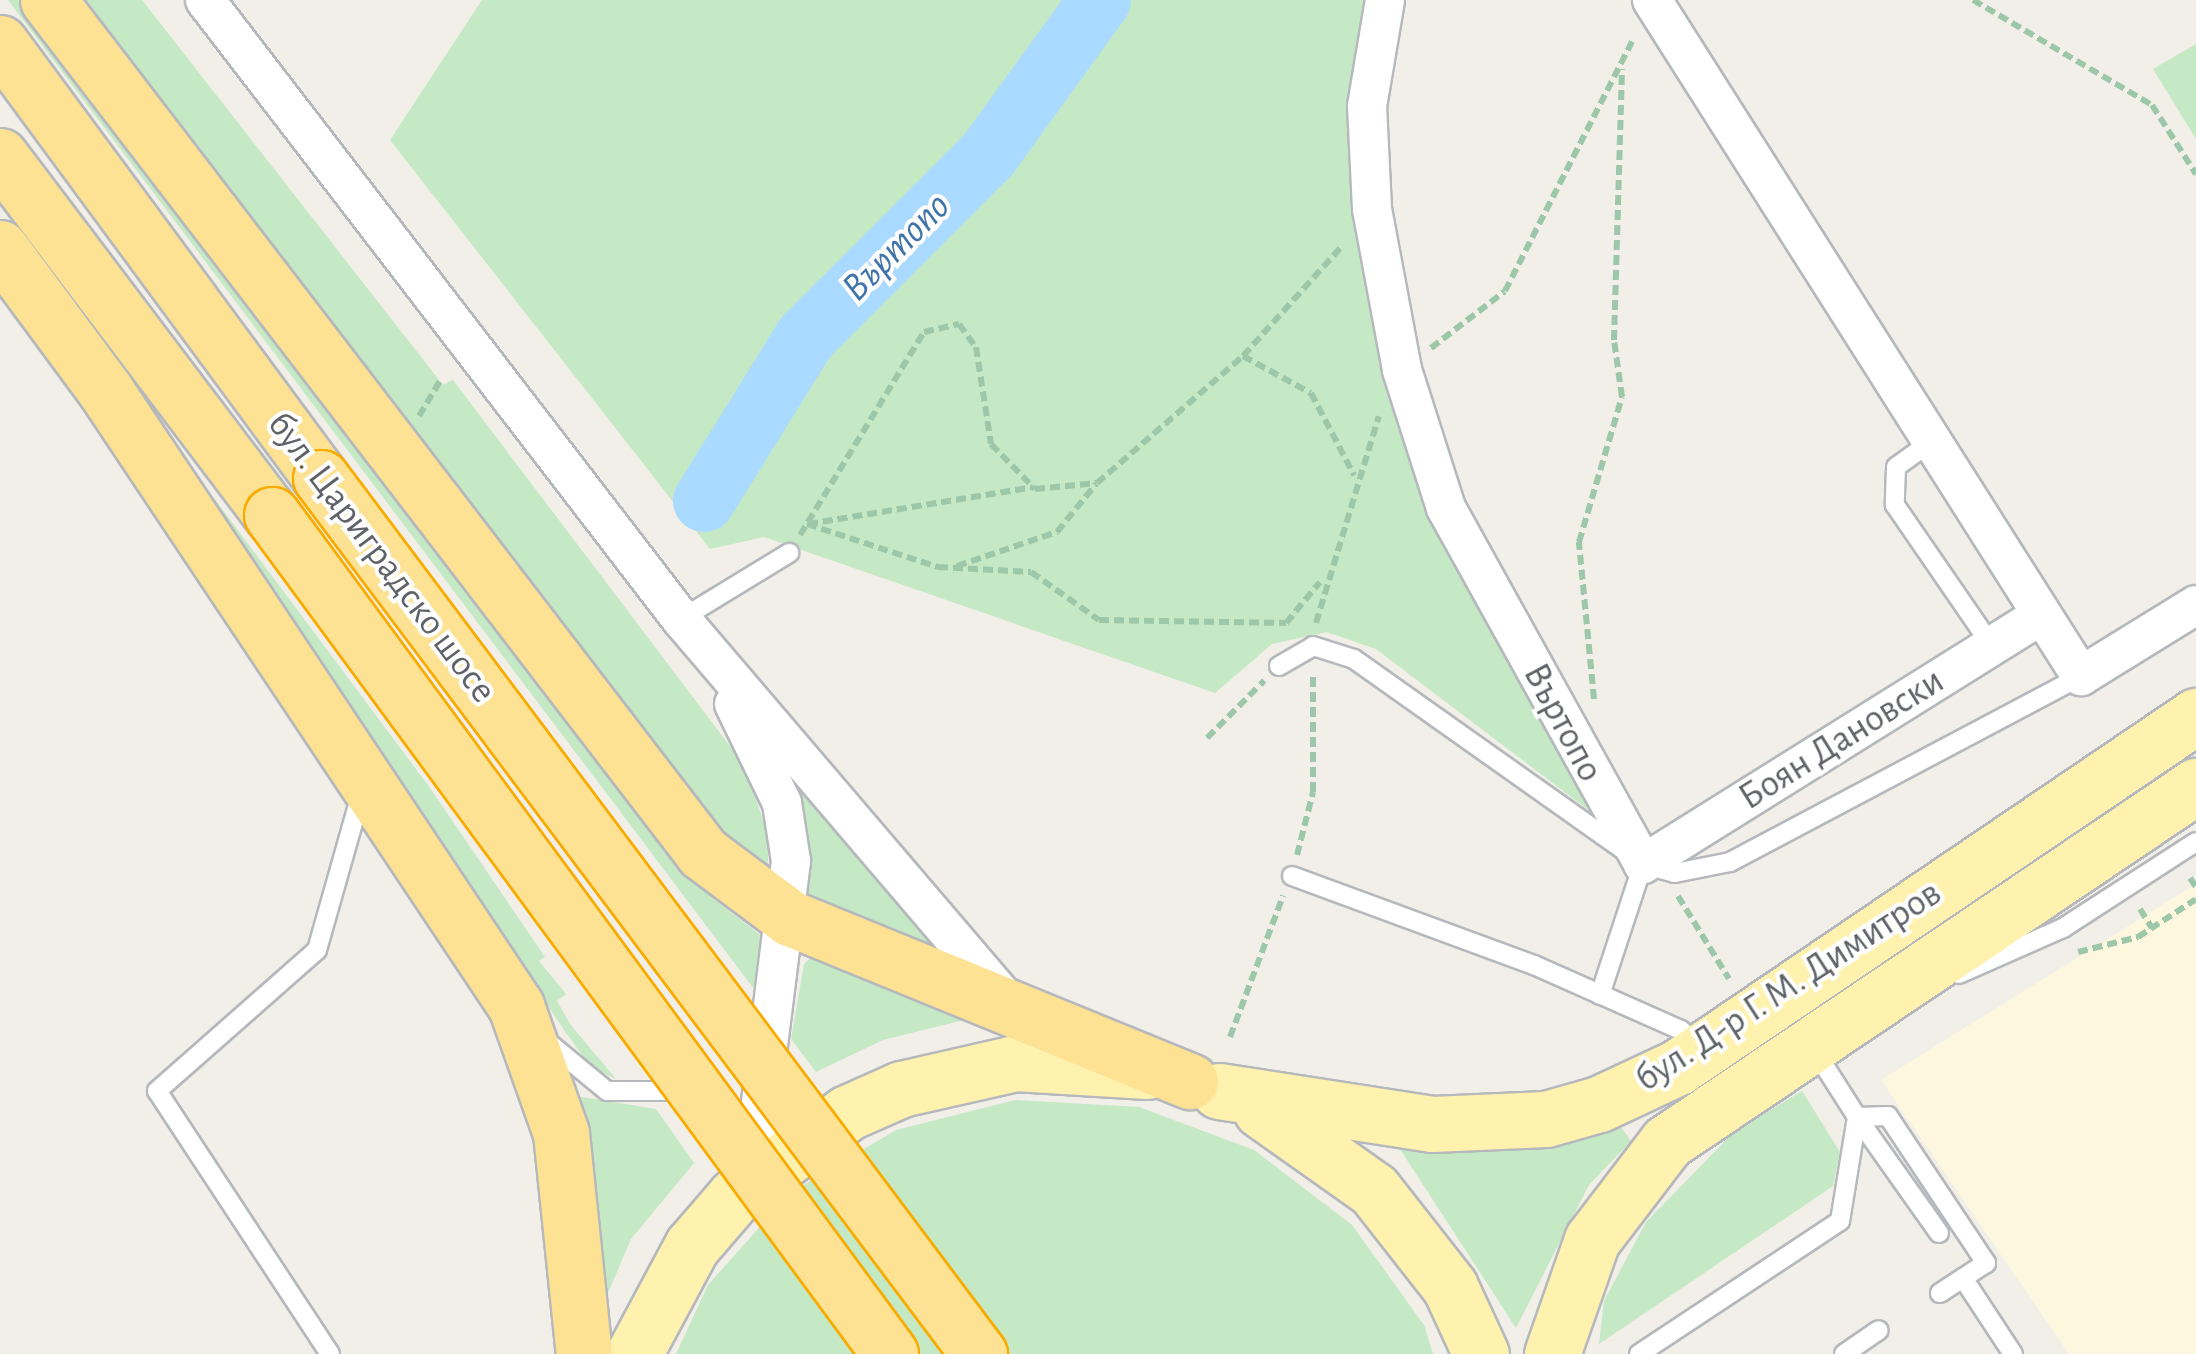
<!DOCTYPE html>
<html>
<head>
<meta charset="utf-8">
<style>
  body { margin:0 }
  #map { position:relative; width:2196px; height:1354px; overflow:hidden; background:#f1efe8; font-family:"Alegreya Sans",sans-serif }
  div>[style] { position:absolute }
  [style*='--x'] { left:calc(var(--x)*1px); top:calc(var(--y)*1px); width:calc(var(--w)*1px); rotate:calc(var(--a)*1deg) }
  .commercial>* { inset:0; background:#fef7e0 }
  .green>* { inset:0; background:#c5e8c5 }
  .river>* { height:62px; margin:-31px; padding:0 31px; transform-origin:31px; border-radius:31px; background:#aadaff }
  .path>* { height:6px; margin-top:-3px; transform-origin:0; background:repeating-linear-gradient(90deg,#9cc7a9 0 10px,transparent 0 15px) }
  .roads { filter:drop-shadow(2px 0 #b5b8bc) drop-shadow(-2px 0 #b5b8bc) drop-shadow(0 2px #b5b8bc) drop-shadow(0 -2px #b5b8bc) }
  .lane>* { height:18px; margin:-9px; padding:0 9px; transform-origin:9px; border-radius:9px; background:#fff }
  .street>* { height:38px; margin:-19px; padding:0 19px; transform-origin:19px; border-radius:19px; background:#fff }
  .primary>* { height:55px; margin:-27.5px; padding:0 27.5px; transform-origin:27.5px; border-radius:27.5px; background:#fff2af }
  .highway>* { height:55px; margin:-27.5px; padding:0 27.5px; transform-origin:27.5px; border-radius:27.5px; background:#fde293 }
  .bridges { filter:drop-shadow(2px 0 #f9ab00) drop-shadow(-2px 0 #f9ab00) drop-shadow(0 2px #f9ab00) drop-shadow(0 -2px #f9ab00) }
  .highway-bridge>* { height:55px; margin:-27.5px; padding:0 27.5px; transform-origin:27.5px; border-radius:27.5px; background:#fde293 }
  span { translate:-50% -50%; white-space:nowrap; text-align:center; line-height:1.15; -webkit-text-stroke:8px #fff; paint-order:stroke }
  .street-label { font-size:38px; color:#5f6368 }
  .water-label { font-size:40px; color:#4174aa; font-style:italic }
</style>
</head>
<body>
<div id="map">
  <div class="commercial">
    <div style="clip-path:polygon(2196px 884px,2196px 1354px,2069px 1354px,1881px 1080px)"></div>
  </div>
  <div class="green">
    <div style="clip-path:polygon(8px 0,25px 0,711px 897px,764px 938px,757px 993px)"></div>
    <div style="clip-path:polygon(70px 0,142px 0,443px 385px,453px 380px,745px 766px,770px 841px,765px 892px)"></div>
    <div style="clip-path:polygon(482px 0,1385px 0,1367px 106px,1446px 508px,1604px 801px,1587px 809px,1376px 649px,1327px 632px,1272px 644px,1215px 693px,764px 537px,710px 549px,390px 140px)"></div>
    <div style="clip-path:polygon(2196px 44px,2196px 139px,2153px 69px)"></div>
    <div style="clip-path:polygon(0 211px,430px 788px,545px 957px,539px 961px,566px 994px,557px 1001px,570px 1024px,616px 1079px,591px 1067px,564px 1030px,377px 747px)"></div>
    <div style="clip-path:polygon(780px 750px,941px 954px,808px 908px,804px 811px)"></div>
    <div style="clip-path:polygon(814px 955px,992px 1013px,883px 1040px,816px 1072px,791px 1039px,804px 964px)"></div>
    <div style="clip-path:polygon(1802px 1091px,1840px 1152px,1833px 1186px,1599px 1344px,1604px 1301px,1646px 1222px,1734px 1132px)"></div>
    <div style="clip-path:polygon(582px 1097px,656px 1109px,694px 1163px,631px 1239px,602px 1307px,575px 1100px)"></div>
    <div style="clip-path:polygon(1015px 1100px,1139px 1107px,1254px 1150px,1352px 1225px,1424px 1325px,1433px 1354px,676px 1354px,708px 1285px,790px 1193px,896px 1130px)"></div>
    <div style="clip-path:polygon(1615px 1119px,1631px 1141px,1589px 1185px,1516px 1328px,1394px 1140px)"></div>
  </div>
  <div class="river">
    <div style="--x:704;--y:501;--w:192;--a:-58.2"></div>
    <div style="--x:805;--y:338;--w:259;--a:-45"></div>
    <div style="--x:988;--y:155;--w:191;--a:-54.1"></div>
  </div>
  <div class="path">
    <div style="--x:1973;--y:0;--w:208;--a:30.4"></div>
    <div style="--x:2152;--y:105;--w:82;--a:57.5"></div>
    <div style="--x:1431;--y:348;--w:93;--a:-37.6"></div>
    <div style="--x:1505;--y:291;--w:284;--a:-63"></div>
    <div style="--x:1243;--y:356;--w:77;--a:28.6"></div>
    <div style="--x:1311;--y:393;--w:93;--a:62.3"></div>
    <div style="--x:419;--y:416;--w:41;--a:-59"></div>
    <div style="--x:807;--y:524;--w:138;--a:18.2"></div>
    <div style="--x:938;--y:567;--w:93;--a:3.1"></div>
    <div style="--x:1031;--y:572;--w:83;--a:35.2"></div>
    <div style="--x:1099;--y:620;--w:187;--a:0.9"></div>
    <div style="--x:1286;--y:623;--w:53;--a:-50.3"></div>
    <div style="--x:808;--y:524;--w:228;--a:-9.3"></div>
    <div style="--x:800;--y:535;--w:238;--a:-58.6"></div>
    <div style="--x:924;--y:332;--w:36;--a:-13"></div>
    <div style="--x:959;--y:324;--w:29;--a:54"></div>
    <div style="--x:976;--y:347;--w:98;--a:81.2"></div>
    <div style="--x:991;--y:444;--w:63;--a:45.6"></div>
    <div style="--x:1035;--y:489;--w:62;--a:-5.5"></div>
    <div style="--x:1097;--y:483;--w:194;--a:-41"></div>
    <div style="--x:1243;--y:356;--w:149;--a:-48"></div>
    <div style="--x:957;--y:566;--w:106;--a:-18.8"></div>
    <div style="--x:1057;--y:532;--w:62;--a:-50.9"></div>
    <div style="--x:1316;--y:623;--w:216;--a:-73.1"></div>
    <div style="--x:1594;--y:699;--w:158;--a:-95.5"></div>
    <div style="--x:1579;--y:542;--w:151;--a:-73.5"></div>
    <div style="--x:1622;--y:397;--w:58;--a:-98"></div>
    <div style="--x:1614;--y:340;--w:271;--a:-88.3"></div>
    <div style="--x:1207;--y:738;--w:81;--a:-45"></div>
    <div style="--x:1297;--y:855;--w:65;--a:-75.7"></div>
    <div style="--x:1313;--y:792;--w:117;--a:-90"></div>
    <div style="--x:2190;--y:878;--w:11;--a:56"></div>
    <div style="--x:1678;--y:896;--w:97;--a:58.4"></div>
    <div style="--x:2140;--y:909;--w:22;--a:58"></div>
    <div style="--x:2078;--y:952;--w:62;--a:-14"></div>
    <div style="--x:2138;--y:937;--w:69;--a:-33.2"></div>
    <div style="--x:1230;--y:1037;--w:151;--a:-69.4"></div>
  </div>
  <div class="roads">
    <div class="lane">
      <div style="--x:1932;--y:441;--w:44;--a:144.2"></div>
      <div style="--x:1896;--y:467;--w:38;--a:92"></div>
      <div style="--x:1895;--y:505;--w:171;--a:55.5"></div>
      <div style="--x:681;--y:619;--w:127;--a:-31.4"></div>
      <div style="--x:1279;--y:666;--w:39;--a:-30"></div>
      <div style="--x:1313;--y:646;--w:43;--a:17.6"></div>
      <div style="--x:1354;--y:659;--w:332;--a:35.3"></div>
      <div style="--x:1647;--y:865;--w:29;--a:16"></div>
      <div style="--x:1675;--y:873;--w:56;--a:-11.3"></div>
      <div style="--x:1730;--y:862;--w:397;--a:-27.9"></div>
      <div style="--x:1292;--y:876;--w:258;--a:20.2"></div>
      <div style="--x:1534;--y:965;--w:161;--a:23.9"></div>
      <div style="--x:1681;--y:1030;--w:24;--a:45"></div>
      <div style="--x:1959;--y:974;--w:114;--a:-23.9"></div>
      <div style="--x:2063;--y:928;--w:158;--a:-32.9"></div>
      <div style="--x:1600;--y:995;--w:138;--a:-71.8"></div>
      <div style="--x:550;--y:1044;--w:74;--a:39.5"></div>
      <div style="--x:607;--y:1091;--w:79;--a:0"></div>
      <div style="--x:1939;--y:1233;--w:142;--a:-125.3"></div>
      <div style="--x:1857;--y:1117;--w:31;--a:-2"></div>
      <div style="--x:1888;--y:1116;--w:177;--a:56.3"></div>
      <div style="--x:1986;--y:1263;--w:55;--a:146.9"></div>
      <div style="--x:1963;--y:1278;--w:91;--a:56.7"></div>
      <div style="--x:330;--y:1354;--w:315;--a:-123.3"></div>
      <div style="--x:157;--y:1091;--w:213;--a:-41.4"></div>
      <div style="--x:317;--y:950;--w:162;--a:-74.2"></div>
      <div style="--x:1639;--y:1354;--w:241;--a:-33.5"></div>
      <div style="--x:1840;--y:1221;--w:105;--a:-80.7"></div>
      <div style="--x:1857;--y:1117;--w:78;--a:-122.5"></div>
      <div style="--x:1844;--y:1354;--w:42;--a:-34.4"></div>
    </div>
    <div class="street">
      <div style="--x:205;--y:0;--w:781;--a:52.44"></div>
      <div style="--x:681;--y:619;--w:504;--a:49.51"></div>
      <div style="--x:1385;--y:0;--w:108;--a:99.6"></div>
      <div style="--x:1367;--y:106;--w:103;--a:87.2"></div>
      <div style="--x:1372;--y:209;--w:164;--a:79.4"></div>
      <div style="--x:1402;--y:370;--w:145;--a:72.3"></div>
      <div style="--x:1446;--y:508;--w:407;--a:61"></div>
      <div style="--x:1643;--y:864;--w:470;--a:-32"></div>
      <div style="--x:1652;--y:0;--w:801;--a:57.6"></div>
      <div style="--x:2081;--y:676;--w:135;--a:-31.7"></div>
      <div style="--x:734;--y:704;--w:110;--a:64.1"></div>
      <div style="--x:782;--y:803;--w:59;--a:81.2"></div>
      <div style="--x:791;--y:861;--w:315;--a:97.1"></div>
    </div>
    <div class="primary">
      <div style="--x:1219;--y:1091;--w:216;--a:8.8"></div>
      <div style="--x:1432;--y:1124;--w:114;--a:-2.5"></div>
      <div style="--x:1546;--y:1119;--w:55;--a:-15.8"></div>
      <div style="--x:1599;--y:1104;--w:87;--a:-25.1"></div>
      <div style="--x:1678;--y:1067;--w:626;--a:-34.12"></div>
      <div style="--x:1261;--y:1110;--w:138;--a:35.3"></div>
      <div style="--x:1374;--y:1190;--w:123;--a:51.9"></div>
      <div style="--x:1450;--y:1287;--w:74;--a:65.2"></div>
      <div style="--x:634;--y:1354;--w:123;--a:-61.8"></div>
      <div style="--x:692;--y:1246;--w:66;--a:-49.3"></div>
      <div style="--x:735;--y:1196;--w:139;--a:-36.5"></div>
      <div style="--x:847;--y:1113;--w:59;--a:-24"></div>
      <div style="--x:901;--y:1089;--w:117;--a:-12.8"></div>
      <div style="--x:1015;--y:1063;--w:132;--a:3.5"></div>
      <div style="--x:1552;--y:1354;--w:121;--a:-70.7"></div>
      <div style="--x:1592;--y:1240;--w:123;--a:-52.6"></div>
      <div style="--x:1667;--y:1142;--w:638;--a:-33.94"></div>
    </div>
    <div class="highway">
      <div style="--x:48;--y:0;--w:1075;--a:52.48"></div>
      <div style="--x:703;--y:853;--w:109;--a:36.8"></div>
      <div style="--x:790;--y:918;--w:432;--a:22.2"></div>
      <div style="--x:0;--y:43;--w:541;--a:53.58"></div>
      <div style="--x:0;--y:156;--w:450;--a:52.9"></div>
      <div style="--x:0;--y:248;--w:177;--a:53.5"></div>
      <div style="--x:105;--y:390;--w:741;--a:56.29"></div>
      <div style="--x:516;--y:1006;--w:135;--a:70.5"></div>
      <div style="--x:561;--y:1133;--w:222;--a:84.1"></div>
    </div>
  </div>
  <div class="bridges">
    <div class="highway-bridge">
      <div style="--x:321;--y:478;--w:1096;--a:53.09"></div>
      <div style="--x:272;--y:515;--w:1042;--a:53.62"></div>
    </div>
  </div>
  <div class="street-label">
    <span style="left:381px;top:558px;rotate:53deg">бул. Цариградско шосе</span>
    <span style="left:1562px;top:723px;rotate:62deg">Въртопо</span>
    <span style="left:1842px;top:740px;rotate:-32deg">Боян Дановски</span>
    <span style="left:1789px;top:987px;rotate:-33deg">бул. Д-р Г. М. Димитров</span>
  </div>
  <div class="water-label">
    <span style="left:896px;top:247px;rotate:-45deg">Въртопо</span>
  </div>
</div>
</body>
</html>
